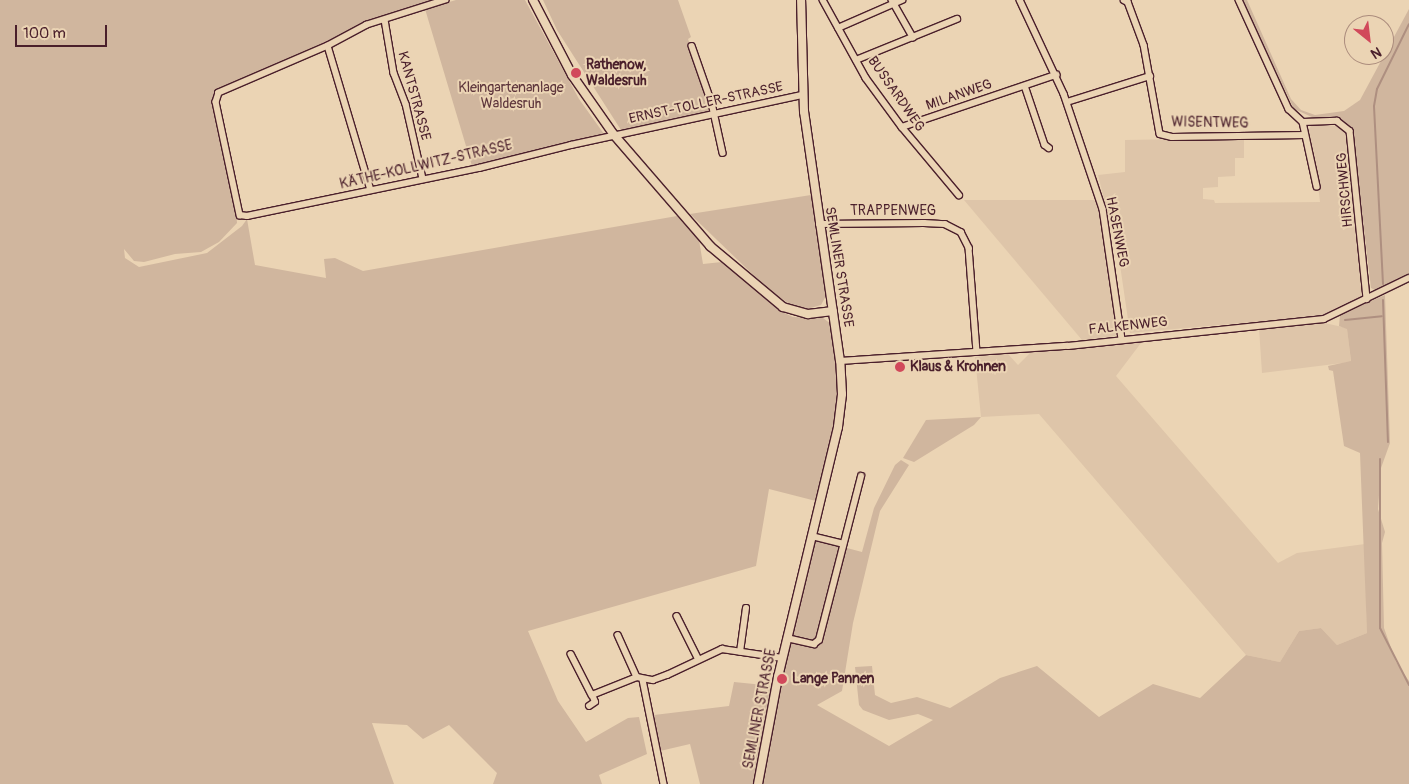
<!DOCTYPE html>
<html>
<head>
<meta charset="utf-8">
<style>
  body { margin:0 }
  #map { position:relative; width:1409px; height:784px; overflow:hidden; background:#ebd4b4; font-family:Pangolin,sans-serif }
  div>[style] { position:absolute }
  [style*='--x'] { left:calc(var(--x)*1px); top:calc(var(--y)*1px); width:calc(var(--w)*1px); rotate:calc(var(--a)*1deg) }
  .built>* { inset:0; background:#dec5a9 }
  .green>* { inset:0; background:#d0b69e }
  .stream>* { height:2px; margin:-1px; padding:0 1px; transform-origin:1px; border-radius:1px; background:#ae8f80 }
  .roads { filter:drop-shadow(1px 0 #4a1f2b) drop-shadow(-1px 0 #4a1f2b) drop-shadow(0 1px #4a1f2b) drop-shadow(0 -1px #4a1f2b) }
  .street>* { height:5.5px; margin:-2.75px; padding:0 2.75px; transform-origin:2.75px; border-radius:2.75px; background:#ebd4b4 }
  .secondary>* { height:8px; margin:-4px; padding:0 4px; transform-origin:4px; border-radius:4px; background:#ebd4b4 }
  .dots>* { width:14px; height:14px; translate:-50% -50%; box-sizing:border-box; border:2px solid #ebd4b4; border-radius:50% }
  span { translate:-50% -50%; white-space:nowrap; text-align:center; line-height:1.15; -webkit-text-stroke:4px #ebd4b4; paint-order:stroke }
  .poi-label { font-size:14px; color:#4a1f2b; font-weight:700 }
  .left { translate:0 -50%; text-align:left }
  .park-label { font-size:14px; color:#5e363c }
  .street-label { font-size:14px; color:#4a1f2b }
  .north { position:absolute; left:1344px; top:15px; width:50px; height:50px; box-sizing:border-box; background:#ebd4b4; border:1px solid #ab8c7d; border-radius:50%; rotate:151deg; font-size:14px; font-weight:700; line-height:20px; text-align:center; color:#4a1f2b }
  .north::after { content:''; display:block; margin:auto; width:18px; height:22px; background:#d1495b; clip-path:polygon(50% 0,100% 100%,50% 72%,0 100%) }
  .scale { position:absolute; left:15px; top:25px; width:92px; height:22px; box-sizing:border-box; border:2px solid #4a1f2b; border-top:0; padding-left:6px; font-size:15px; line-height:18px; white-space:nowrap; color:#4a1f2b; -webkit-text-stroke:4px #ebd4b4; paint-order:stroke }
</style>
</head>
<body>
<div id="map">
  <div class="built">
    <div style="clip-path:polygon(1313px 123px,1342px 127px,1350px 141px,1363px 293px,1360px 299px,1321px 316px,1130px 333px,1115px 231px,1112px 231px,1098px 175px,1125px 172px,1125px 140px,1244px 138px,1244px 158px,1235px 158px,1235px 176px,1218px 177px,1218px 187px,1203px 188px,1203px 199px,1214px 200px,1215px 203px,1320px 202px,1314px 152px,1307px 132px)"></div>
    <div style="clip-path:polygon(964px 200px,1094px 200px,1099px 205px,1118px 330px,1115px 336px,1082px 340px)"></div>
    <div style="clip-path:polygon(1320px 322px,1347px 328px,1351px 362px,1262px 373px,1259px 328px)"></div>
    <div style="clip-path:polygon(1141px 343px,1116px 376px,1278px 563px,1297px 553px,1365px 544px,1367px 633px,1337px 645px,1321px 628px,1299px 631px,1280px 662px,1246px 655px,1039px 414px,981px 417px,975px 357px,1008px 354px,1018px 365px,1031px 352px,1082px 345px)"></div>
  </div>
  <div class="green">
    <div style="clip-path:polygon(0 0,431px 0,373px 21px,220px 88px,213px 101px,234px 189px,237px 223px,219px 242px,201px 252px,175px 254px,144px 262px,134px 261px,124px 249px,125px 258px,139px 267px,207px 253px,242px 226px,247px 219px,255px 265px,326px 278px,324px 259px,335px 258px,363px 271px,677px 216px,699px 240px,703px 264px,722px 262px,780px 311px,793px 317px,823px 318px,831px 324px,837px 363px,837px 408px,816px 501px,769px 489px,756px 566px,528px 631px,558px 701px,586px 742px,628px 718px,639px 717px,647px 754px,599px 775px,602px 784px,493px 784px,497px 773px,449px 725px,423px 739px,407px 725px,372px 723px,394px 784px,0 784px)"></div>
    <div style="clip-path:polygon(456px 0,525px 0,579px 99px,604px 134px,472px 166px,425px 9px)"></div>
    <div style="clip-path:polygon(543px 0,678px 0,691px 37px,688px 39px,713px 110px,621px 130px,557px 30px)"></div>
    <div style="clip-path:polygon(1242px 0,1247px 0,1291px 99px,1301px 110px,1315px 115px,1344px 111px,1360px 100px,1409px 9px,1409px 276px,1377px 291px,1371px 288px,1352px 128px,1338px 119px,1312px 117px,1294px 109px)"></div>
    <div style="clip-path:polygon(811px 195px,827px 294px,821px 305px,807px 309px,797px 309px,769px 290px,690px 214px)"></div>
    <div style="clip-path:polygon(1385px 295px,1390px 443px,1381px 468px,1378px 509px,1385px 532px,1382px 543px,1384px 628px,1396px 662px,1409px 681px,1409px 784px,761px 784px,782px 672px,813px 539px,862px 552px,874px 508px,895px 465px,901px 460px,909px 465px,880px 511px,853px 623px,842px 691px,817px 705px,889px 746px,933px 720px,918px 714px,889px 720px,863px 710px,859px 705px,855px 667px,872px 666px,875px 695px,891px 703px,917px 697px,950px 708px,1000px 678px,1037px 666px,1099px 717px,1153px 684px,1200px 698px,1246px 655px,1280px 662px,1299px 631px,1321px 628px,1337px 645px,1367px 633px,1360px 453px,1344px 446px,1333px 371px,1329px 370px,1328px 366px,1351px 361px,1347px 329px,1339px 326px,1340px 315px)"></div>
    <div style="clip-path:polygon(981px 417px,974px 425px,914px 462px,903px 458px,926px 420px)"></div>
    <div style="clip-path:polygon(734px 682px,773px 686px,755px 784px,700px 784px,690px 744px,660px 751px,654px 715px,729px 706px)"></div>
  </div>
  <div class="stream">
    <div style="--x:1383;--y:284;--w:178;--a:-92.9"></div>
    <div style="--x:1374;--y:106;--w:17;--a:-80"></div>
    <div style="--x:1377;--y:89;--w:72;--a:-63.8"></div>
    <div style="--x:1383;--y:300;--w:142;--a:88"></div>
    <div style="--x:1345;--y:320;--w:37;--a:-6"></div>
    <div style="--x:1380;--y:459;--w:169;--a:90"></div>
    <div style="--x:1380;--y:628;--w:64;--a:63"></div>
  </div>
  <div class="roads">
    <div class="street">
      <div style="--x:446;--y:0;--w:83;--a:162.4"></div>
      <div style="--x:367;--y:25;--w:44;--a:151.7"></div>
      <div style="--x:328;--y:46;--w:119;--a:156.7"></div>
      <div style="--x:219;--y:93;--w:9;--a:108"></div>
      <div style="--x:216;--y:102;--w:116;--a:78"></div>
      <div style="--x:240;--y:215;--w:7;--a:8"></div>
      <div style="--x:247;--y:216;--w:237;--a:-11.7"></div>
      <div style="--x:479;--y:168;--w:95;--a:-14"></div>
      <div style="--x:571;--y:145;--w:237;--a:-12.2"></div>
      <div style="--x:823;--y:0;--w:89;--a:61.1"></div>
      <div style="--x:866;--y:78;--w:61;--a:53.7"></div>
      <div style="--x:902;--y:127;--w:89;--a:50"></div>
      <div style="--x:892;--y:0;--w:43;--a:60.4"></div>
      <div style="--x:1020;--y:0;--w:104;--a:64.9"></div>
      <div style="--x:1064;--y:94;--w:121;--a:71.3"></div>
      <div style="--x:1103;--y:209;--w:132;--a:81.7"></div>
      <div style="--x:1124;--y:0;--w:4;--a:27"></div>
      <div style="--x:1128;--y:2;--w:46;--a:69.6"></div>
      <div style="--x:1144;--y:45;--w:90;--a:79.8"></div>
      <div style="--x:1160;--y:134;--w:12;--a:14"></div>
      <div style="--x:1172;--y:137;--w:133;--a:-0.9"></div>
      <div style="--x:1239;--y:0;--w:120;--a:65.4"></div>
      <div style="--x:1289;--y:109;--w:19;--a:43"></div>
      <div style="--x:1303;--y:122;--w:34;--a:-2"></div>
      <div style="--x:1337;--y:121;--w:16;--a:38"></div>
      <div style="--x:1350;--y:131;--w:169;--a:84.2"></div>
      <div style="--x:385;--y:20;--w:54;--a:80.4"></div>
      <div style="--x:394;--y:73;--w:33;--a:69"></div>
      <div style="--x:406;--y:104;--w:77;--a:77.2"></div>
      <div style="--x:838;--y:28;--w:70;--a:-23.6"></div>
      <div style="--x:328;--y:46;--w:150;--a:73.4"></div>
      <div style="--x:692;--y:46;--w:60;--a:70.7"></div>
      <div style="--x:712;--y:103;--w:51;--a:77.6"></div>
      <div style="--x:856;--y:60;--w:109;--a:-22.1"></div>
      <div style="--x:1025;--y:86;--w:62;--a:71.3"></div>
      <div style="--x:1045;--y:145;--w:5;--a:37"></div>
      <div style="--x:1067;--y:102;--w:87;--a:-17.4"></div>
      <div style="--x:1303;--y:122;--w:66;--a:77.7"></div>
      <div style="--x:902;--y:127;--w:163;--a:-18.7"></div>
      <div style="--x:819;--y:224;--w:105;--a:-0.5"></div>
      <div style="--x:924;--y:223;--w:21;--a:3"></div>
      <div style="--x:945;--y:224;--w:18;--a:27"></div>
      <div style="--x:961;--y:232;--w:18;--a:63"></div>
      <div style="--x:969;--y:248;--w:104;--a:85.6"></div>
      <div style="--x:840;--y:361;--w:228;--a:-3.8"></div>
      <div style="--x:1068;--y:346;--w:257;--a:-6"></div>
      <div style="--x:1324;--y:319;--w:94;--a:-25.8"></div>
      <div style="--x:812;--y:536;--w:32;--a:14"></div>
      <div style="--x:677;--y:616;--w:47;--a:63.4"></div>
      <div style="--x:618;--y:635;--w:46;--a:65.7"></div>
      <div style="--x:787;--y:638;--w:28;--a:13"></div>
      <div style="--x:814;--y:644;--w:6;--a:-39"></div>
      <div style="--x:819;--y:640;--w:169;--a:-75.6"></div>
      <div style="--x:740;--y:652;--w:44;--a:-82.2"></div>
      <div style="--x:571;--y:654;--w:46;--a:62.9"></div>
      <div style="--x:592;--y:695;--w:48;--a:-21.8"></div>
      <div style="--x:637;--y:677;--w:16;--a:11"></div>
      <div style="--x:653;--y:680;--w:15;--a:-20"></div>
      <div style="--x:667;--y:675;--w:61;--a:-25.3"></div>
      <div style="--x:722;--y:649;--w:61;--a:8.5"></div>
      <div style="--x:643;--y:680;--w:106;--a:78.6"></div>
      <div style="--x:589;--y:706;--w:7;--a:-34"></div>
      <div style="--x:595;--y:702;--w:8;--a:-113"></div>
    </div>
    <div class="secondary">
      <div style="--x:533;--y:0;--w:85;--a:62.5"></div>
      <div style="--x:572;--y:75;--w:73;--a:55"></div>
      <div style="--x:614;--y:135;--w:147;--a:49.1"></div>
      <div style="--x:710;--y:246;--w:95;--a:39.9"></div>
      <div style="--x:783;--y:307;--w:26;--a:16"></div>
      <div style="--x:808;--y:314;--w:25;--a:-7"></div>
      <div style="--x:758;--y:784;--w:109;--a:-79.4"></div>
      <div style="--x:778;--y:677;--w:257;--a:-76.5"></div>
      <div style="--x:838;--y:427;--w:33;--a:-83"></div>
      <div style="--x:842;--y:394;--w:33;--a:-93"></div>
      <div style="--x:840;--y:361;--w:252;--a:-98.2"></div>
      <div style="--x:804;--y:112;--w:112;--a:-91.5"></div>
    </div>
  </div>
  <div class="dots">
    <div style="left:576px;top:73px;background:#d1495b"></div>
    <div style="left:900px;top:367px;background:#d1495b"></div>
    <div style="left:782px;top:679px;background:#d1495b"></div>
  </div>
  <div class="poi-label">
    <span class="left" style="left:586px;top:73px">Rathenow,<br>Waldesruh</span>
    <span class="left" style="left:910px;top:367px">Klaus &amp; Krohnen</span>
    <span class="left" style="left:792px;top:679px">Lange Pannen</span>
  </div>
  <div class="park-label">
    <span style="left:511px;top:96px">Kleingartenanlage<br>Waldesruh</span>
  </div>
  <div class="street-label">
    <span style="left:896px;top:94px;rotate:55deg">BUSSARDWEG</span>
    <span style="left:959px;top:95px;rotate:-19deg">MILANWEG</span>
    <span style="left:414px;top:96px;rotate:75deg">KANTSTRASSE</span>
    <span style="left:706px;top:103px;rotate:-12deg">ERNST-TOLLER-STRASSE</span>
    <span style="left:1210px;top:123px;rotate:1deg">WISENTWEG</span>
    <span style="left:426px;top:165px;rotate:-13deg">KÄTHE-KOLLWITZ-STRASSE</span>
    <span style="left:1345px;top:190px;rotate:-95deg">HIRSCHWEG</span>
    <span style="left:893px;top:211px">TRAPPENWEG</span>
    <span style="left:1117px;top:232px;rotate:79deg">HASENWEG</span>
    <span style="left:839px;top:267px;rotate:81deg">SEMLINER STRASSE</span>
    <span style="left:1128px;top:326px;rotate:-6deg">FALKENWEG</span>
    <span style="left:760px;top:709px;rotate:-79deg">SEMLINER STRASSE</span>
  </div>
  <div class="north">N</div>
  <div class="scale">100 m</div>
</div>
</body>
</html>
